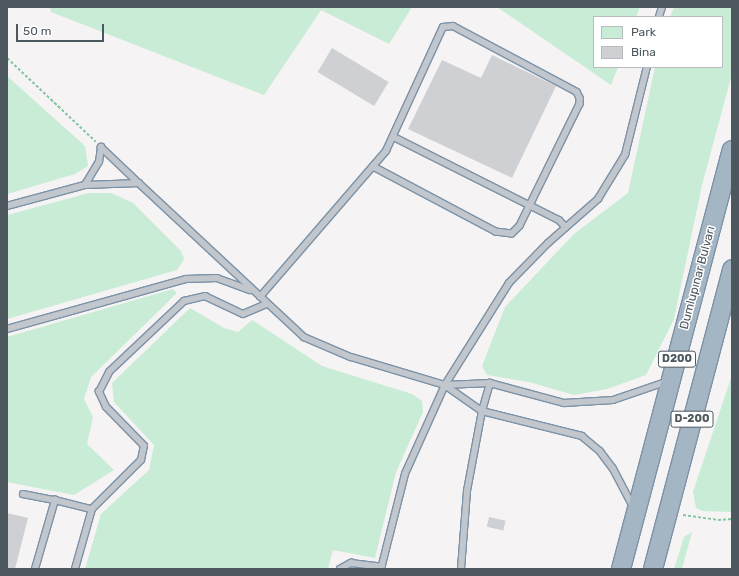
<!DOCTYPE html>
<html>
<head>
<meta charset="utf-8">
<style>
  body { margin:0 }
  #map { position:relative; width:739px; height:576px; overflow:hidden; background:#f5f3f3; font-family:Rubik,sans-serif }
  div>[style] { position:absolute }
  [style*='--x'] { left:calc(var(--x)*1px); top:calc(var(--y)*1px); width:calc(var(--w)*1px); rotate:calc(var(--a)*1deg) }
  .green>* { inset:0; background:#c8ecd5 }
  .building>* { inset:0; background:#ced0d4; transform-origin:0 0 }
  .path>* { height:2px; margin-top:-1px; transform-origin:0; background:repeating-linear-gradient(90deg,#84c6a3 0 3px,transparent 0 5px) }
  .roads { filter:drop-shadow(1px 0 #7c92a7) drop-shadow(-1px 0 #7c92a7) drop-shadow(0 1px #7c92a7) drop-shadow(0 -1px #7c92a7) }
  .service>* { height:5.5px; margin:-2.75px; padding:0 2.75px; transform-origin:2.75px; border-radius:2.75px; background:#c1c7cd }
  .trunk>* { height:18px; margin:-9px; padding:0 9px; transform-origin:9px; border-radius:9px; background:#a4b5c4 }
  span { translate:-50% -50%; white-space:nowrap; text-align:center; line-height:1.15; -webkit-text-stroke:3px #fff; paint-order:stroke }
  .shield-label span { padding:1px 3px; background:#fff; border:1px solid; border-radius:3px; -webkit-text-stroke-width:0 }
  .shield-label { font-size:11px; color:#4d575e; font-weight:700 }
  .street-label { font-size:12px; color:#4d575e }
  .frame { position:absolute; inset:0; border:8px solid #4d575e; pointer-events:none }
  .legend { position:absolute; left:593px; top:16px; width:130px; height:52px; box-sizing:border-box; background:#fff; border:1px solid #b8bcbf; margin:0; padding:5px 7px; list-style:none; font-size:12px; color:#4d575e }
  .legend li { display:flex; align-items:center; gap:8px; height:20px }
  .legend b { width:20px; border:1px solid #b8bcbf }
  .scale { position:absolute; left:16px; top:24px; width:88px; height:18px; box-sizing:border-box; border:2px solid #4d575e; border-top:0; padding-left:5px; font-size:12px; line-height:14px; white-space:nowrap; color:#4d575e; -webkit-text-stroke:3px #fff; paint-order:stroke }
</style>
</head>
<body>
<div id="map">
  <div class="green">
    <div style="clip-path:polygon(50px 7px,412px 7px,389px 44px,321px 10px,264px 95px,51px 12px)"></div>
    <div style="clip-path:polygon(497px 7px,640px 7px,636px 17px,594px 17px,594px 67px,618px 67px,611px 85px)"></div>
    <div style="clip-path:polygon(674px 7px,732px 7px,732px 74px,702px 185px,674px 319px,646px 375px,607px 389px,574px 395px,529px 382px,487px 375px,482px 366px,505px 307px,574px 234px,628px 193px,655px 67px,722px 67px,722px 17px,670px 17px)"></div>
    <div style="clip-path:polygon(7px 76px,85px 146px,88px 166px,75px 174px,7px 194px)"></div>
    <div style="clip-path:polygon(89px 193px,111px 193px,133px 203px,181px 251px,184px 259px,181px 264px,177px 270px,7px 319px,7px 215px)"></div>
    <div style="clip-path:polygon(173px 289px,177px 293px,91px 377px,84px 399px,93px 417px,87px 444px,114px 470px,74px 495px,7px 482px,7px 337px)"></div>
    <div style="clip-path:polygon(190px 308px,224px 328px,238px 332px,252px 320px,322px 366px,412px 394px,422px 401px,423px 412px,396px 472px,375px 558px,333px 550px,328px 569px,85px 569px,101px 514px,149px 470px,154px 445px,114px 402px,112px 383px)"></div>
    <div style="clip-path:polygon(732px 375px,732px 512px,703px 511px,696px 508px,693px 492px)"></div>
    <div style="clip-path:polygon(692px 532px,682px 569px,674px 569px,684px 537px)"></div>
  </div>
  <div class="building">
    <div style="left:332px;top:48px;width:66px;height:28px;rotate:31deg"></div>
    <div style="clip-path:polygon(492px 55px,556px 86px,512px 178px,408px 129px,442px 60px,481px 78px)"></div>
    <div style="clip-path:polygon(7px 513px,28px 518px,15px 569px,7px 569px)"></div>
    <div style="left:489px;top:517px;width:17px;height:10px;rotate:13deg"></div>
  </div>
  <div class="path">
    <div style="--x:7;--y:58;--w:122;--a:43.3"></div>
    <div style="--x:683;--y:515;--w:35;--a:8"></div>
    <div style="--x:718;--y:520;--w:14;--a:-4"></div>
  </div>
  <div class="roads">
    <div class="service">
      <div style="--x:659;--y:17;--w:10;--a:-73"></div>
      <div style="--x:394;--y:137;--w:185;--a:26.7"></div>
      <div style="--x:559;--y:220;--w:10;--a:45"></div>
      <div style="--x:101;--y:147;--w:52;--a:43.5"></div>
      <div style="--x:85;--y:185;--w:27;--a:-59"></div>
      <div style="--x:99;--y:162;--w:15;--a:-82"></div>
      <div style="--x:7;--y:206;--w:81;--a:-15.1"></div>
      <div style="--x:85;--y:185;--w:54;--a:-2.1"></div>
      <div style="--x:139;--y:183;--w:226;--a:43"></div>
      <div style="--x:304;--y:337;--w:51;--a:23.1"></div>
      <div style="--x:351;--y:357;--w:98;--a:16.6"></div>
      <div style="--x:445;--y:385;--w:45;--a:35.1"></div>
      <div style="--x:482;--y:411;--w:103;--a:14"></div>
      <div style="--x:582;--y:436;--w:23;--a:40"></div>
      <div style="--x:600;--y:451;--w:21;--a:53"></div>
      <div style="--x:613;--y:468;--w:43;--a:62.2"></div>
      <div style="--x:260;--y:297;--w:193;--a:-49.2"></div>
      <div style="--x:386;--y:151;--w:136;--a:-65.3"></div>
      <div style="--x:443;--y:27;--w:10;--a:-6"></div>
      <div style="--x:453;--y:26;--w:140;--a:28"></div>
      <div style="--x:577;--y:92;--w:7;--a:63"></div>
      <div style="--x:580;--y:98;--w:6;--a:90"></div>
      <div style="--x:580;--y:104;--w:136;--a:116.2"></div>
      <div style="--x:520;--y:226;--w:11;--a:135"></div>
      <div style="--x:512;--y:234;--w:16;--a:-173"></div>
      <div style="--x:496;--y:232;--w:139;--a:-152.1"></div>
      <div style="--x:7;--y:329;--w:186;--a:-15.6"></div>
      <div style="--x:186;--y:279;--w:31;--a:-2"></div>
      <div style="--x:217;--y:278;--w:35;--a:20"></div>
      <div style="--x:445;--y:385;--w:45;--a:-2.5"></div>
      <div style="--x:490;--y:383;--w:77;--a:15.1"></div>
      <div style="--x:564;--y:403;--w:49;--a:-3.5"></div>
      <div style="--x:613;--y:400;--w:56;--a:-18.8"></div>
      <div style="--x:23;--y:494;--w:33;--a:11"></div>
      <div style="--x:35;--y:569;--w:72;--a:-73.8"></div>
      <div style="--x:55;--y:500;--w:38;--a:14"></div>
      <div style="--x:92;--y:509;--w:69;--a:-45"></div>
      <div style="--x:141;--y:460;--w:14;--a:-78"></div>
      <div style="--x:144;--y:446;--w:54;--a:-134.3"></div>
      <div style="--x:106;--y:407;--w:17;--a:-115"></div>
      <div style="--x:99;--y:392;--w:22;--a:-63"></div>
      <div style="--x:109;--y:372;--w:103;--a:-43.4"></div>
      <div style="--x:184;--y:301;--w:22;--a:-13"></div>
      <div style="--x:205;--y:296;--w:42;--a:25.3"></div>
      <div style="--x:243;--y:314;--w:26;--a:-23"></div>
      <div style="--x:75;--y:569;--w:62;--a:-74.2"></div>
      <div style="--x:340;--y:569;--w:13;--a:-29"></div>
      <div style="--x:351;--y:563;--w:31;--a:7"></div>
      <div style="--x:381;--y:569;--w:98;--a:-75.8"></div>
      <div style="--x:405;--y:474;--w:98;--a:-65.8"></div>
      <div style="--x:445;--y:385;--w:120;--a:-57.9"></div>
      <div style="--x:509;--y:283;--w:56;--a:-45.7"></div>
      <div style="--x:548;--y:243;--w:67;--a:-41.3"></div>
      <div style="--x:598;--y:199;--w:52;--a:-58.5"></div>
      <div style="--x:625;--y:155;--w:91;--a:-76"></div>
      <div style="--x:461;--y:569;--w:78;--a:-85.6"></div>
      <div style="--x:467;--y:491;--w:81;--a:-79.4"></div>
      <div style="--x:482;--y:411;--w:29;--a:-74"></div>
    </div>
    <div class="trunk">
      <div style="--x:621;--y:569;--w:433;--a:-75.2"></div>
      <div style="--x:653;--y:569;--w:310;--a:-75.2"></div>
    </div>
  </div>
  <div class="shield-label">
    <span style="left:677px;top:359px">D200</span>
    <span style="left:692px;top:419px">D-200</span>
  </div>
  <div class="street-label">
    <span style="left:698px;top:278px;rotate:-75deg">Dumlupınar Bulvarı</span>
  </div>
  <div class="frame"></div>
  <ul class="legend">
  <li><b style="height:11px;background:#c8ecd5"></b>Park</li>
  <li><b style="height:11px;background:#ced0d4"></b>Bina</li>
  </ul>
  <div class="scale">50 m</div>
</div>
</body>
</html>
